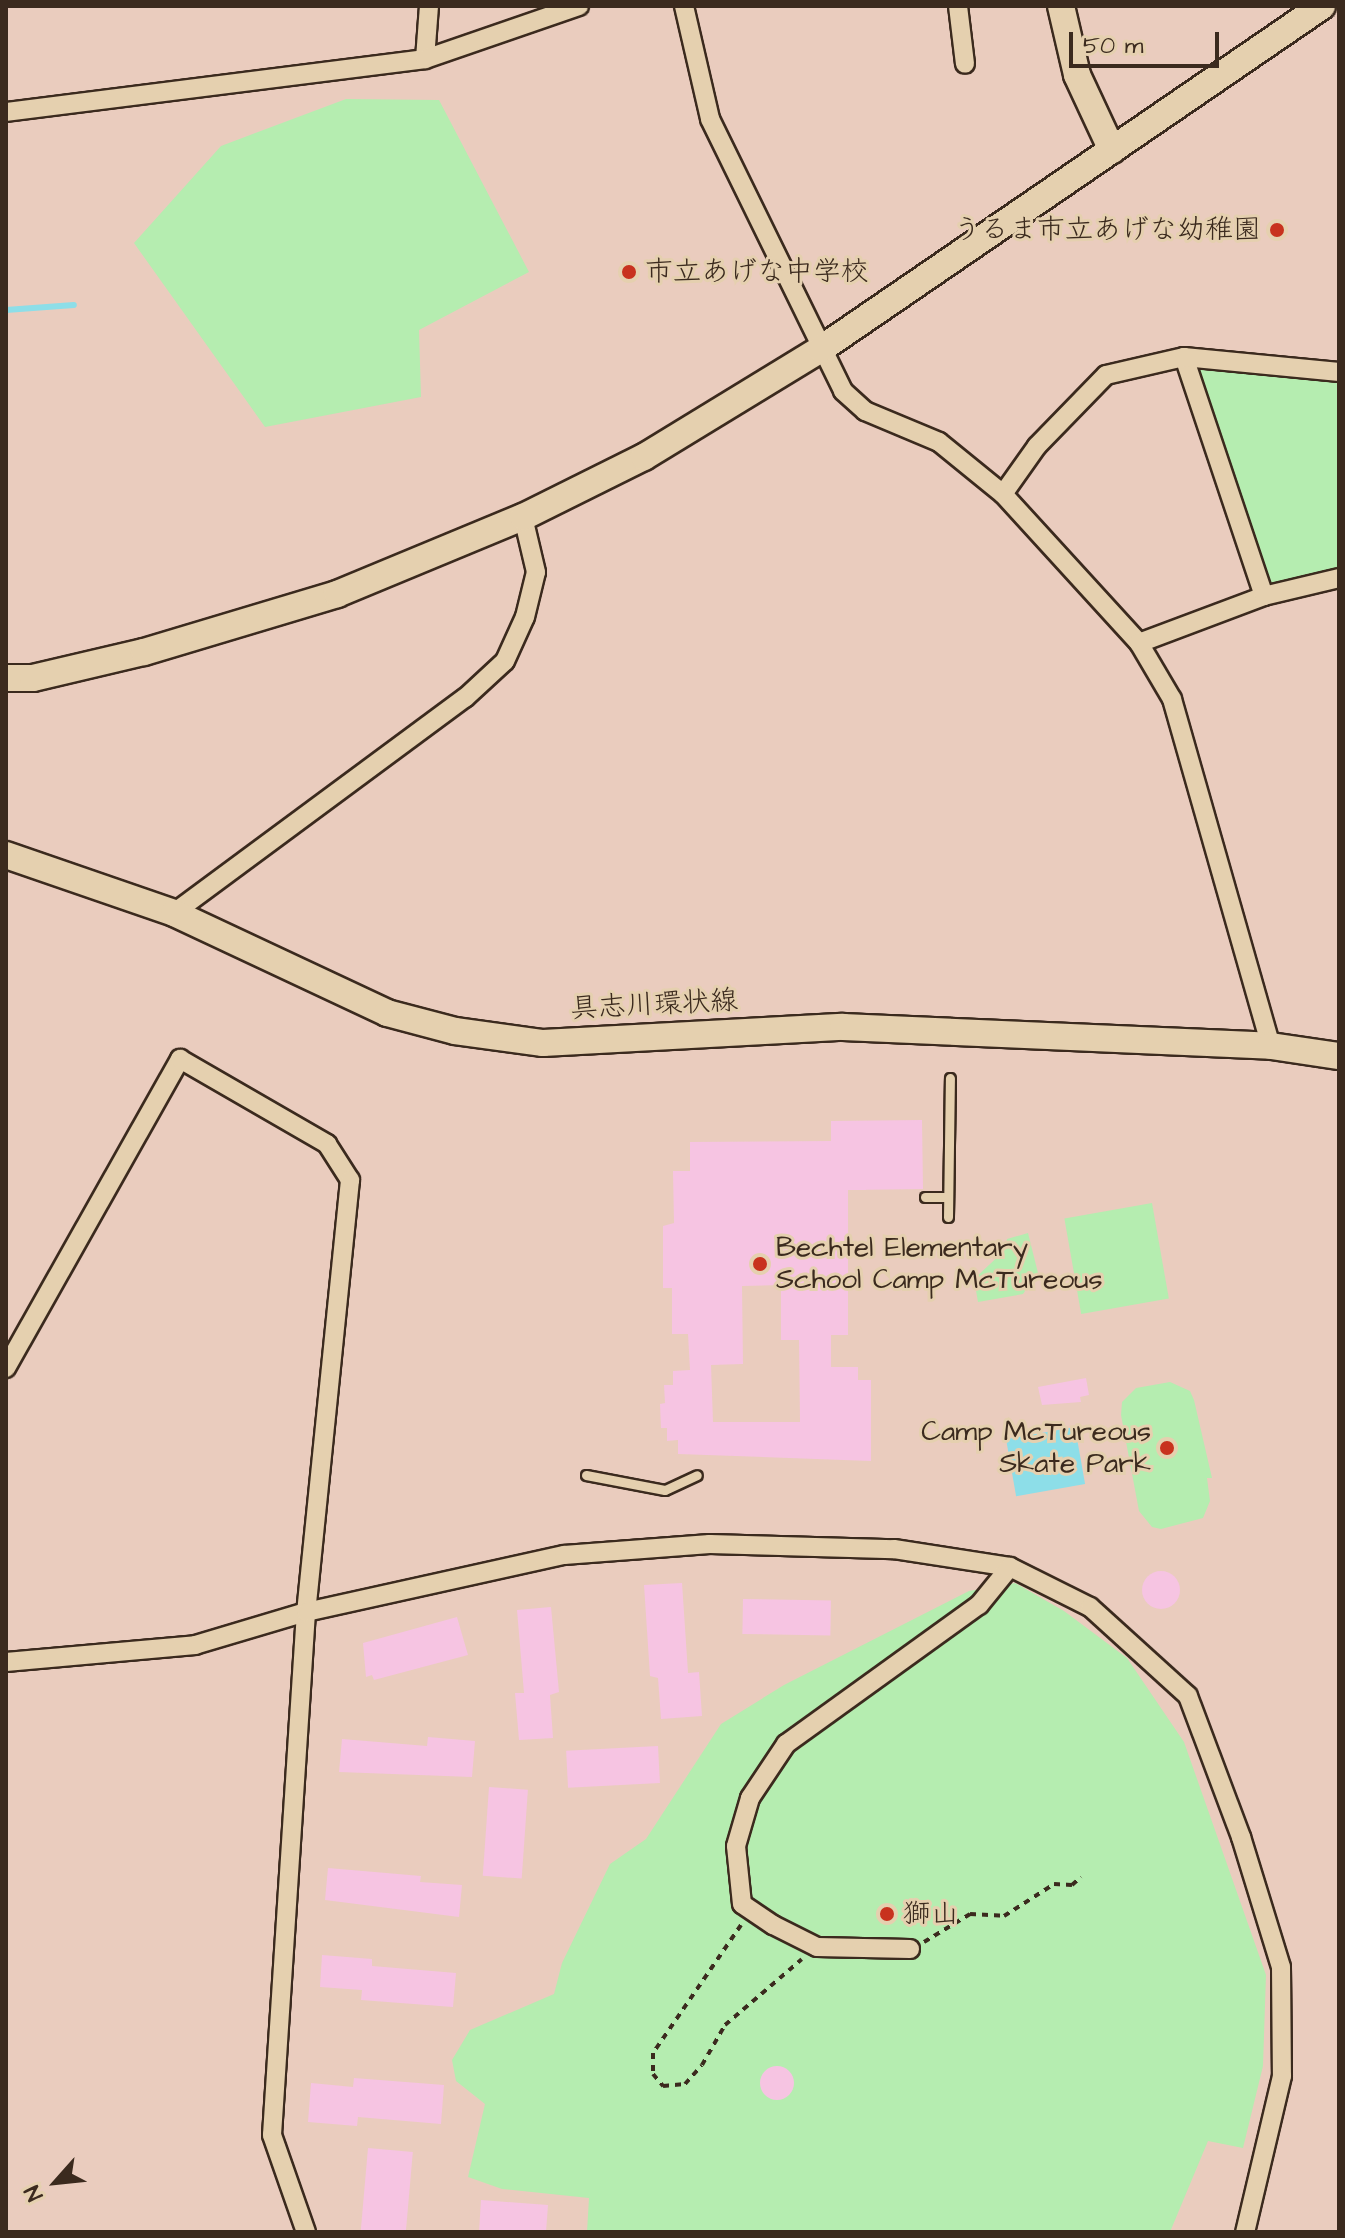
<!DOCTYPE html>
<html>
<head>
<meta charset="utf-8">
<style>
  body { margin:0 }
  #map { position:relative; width:1345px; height:2238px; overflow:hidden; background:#eaccbe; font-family:"Architects Daughter","Klee One",sans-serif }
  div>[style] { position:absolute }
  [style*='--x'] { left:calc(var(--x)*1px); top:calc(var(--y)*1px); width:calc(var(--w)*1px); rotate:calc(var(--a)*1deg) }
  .green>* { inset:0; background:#b5edb0; transform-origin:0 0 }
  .water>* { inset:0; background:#8ddee8; transform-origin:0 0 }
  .stream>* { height:6px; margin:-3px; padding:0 3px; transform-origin:3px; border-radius:3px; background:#8ddee8 }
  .building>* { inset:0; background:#f6c4e2; transform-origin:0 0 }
  .round { border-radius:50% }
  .path>* { height:4px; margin-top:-2px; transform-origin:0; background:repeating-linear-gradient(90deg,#3b2a1e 0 6px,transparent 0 12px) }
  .roads { filter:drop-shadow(2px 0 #3b2a1e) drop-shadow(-2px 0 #3b2a1e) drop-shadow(0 2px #3b2a1e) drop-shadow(0 -2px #3b2a1e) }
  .lane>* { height:9px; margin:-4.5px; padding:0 4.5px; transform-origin:4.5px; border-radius:4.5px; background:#e5d0af }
  .street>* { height:18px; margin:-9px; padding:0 9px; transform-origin:9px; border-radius:9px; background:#e5d0af }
  .secondary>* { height:26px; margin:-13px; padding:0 13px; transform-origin:13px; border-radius:13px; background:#e5d0af }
  .dots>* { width:22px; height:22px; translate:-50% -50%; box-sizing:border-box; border:4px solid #e5d0af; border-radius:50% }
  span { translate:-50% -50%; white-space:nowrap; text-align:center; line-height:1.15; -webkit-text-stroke:6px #e5d0af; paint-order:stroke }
  .poi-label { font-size:28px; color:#3b2a1e }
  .right { translate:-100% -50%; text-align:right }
  .left { translate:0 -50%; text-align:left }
  .street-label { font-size:28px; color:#3b2a1e }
  .frame { position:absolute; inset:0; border:8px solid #3b2a1e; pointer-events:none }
  .north { position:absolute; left:16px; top:2142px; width:80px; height:80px; -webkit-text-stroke:6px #e5d0af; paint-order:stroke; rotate:243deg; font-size:22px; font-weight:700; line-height:32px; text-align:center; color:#3b2a1e }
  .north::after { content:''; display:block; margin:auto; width:28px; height:36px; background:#3b2a1e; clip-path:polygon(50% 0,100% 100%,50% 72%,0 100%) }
  .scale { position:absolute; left:1069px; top:32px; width:150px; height:36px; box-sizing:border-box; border:4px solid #3b2a1e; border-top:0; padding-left:10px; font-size:24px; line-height:28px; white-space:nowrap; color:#3b2a1e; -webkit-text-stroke:6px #e5d0af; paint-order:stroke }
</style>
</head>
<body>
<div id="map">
  <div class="green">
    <div style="clip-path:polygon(346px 99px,439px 100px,529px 272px,419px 330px,421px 397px,265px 427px,134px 243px,221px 146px)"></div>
    <div style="clip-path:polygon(1184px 357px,1339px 372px,1339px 578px,1264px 596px)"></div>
    <div style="left:1152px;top:1203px;width:97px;height:89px;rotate:80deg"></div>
    <div style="clip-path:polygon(1028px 1233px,1038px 1273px,1023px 1294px,978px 1302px,974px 1279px,1005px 1250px,1007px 1239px)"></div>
    <div style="clip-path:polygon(1170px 1382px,1190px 1391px,1194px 1400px,1212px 1478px,1207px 1478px,1210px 1501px,1203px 1518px,1161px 1529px,1152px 1527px,1139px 1511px,1121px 1415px,1122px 1402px,1136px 1388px)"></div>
    <div style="clip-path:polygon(1015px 1583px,1064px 1611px,1127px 1658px,1184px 1742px,1266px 1975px,1263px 2066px,1243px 2148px,1208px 2141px,1170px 2232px,587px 2232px,589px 2198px,502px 2189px,468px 2177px,485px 2104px,456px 2081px,452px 2060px,470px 2030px,554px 1994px,562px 1963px,610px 1864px,646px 1839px,721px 1724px,784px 1685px,969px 1591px)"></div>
  </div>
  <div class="water">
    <div style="left:1075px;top:1427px;width:58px;height:70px;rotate:80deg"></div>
  </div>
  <div class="stream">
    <div style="--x:6;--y:310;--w:68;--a:-4.2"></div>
  </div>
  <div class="building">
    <div style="clip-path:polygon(evenodd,922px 1120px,923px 1189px,848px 1190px,848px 1335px,831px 1335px,831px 1367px,858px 1367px,858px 1380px,871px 1380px,871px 1461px,678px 1454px,678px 1440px,667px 1441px,667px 1428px,661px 1428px,660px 1404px,665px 1403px,664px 1385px,673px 1385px,673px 1371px,690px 1370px,688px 1334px,672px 1334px,672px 1288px,663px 1288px,663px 1226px,674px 1223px,673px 1171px,690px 1171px,690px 1142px,831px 1141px,831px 1121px,922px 1120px,781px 1285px,781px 1340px,799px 1340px,800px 1422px,713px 1422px,711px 1365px,743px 1364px,742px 1286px,781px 1285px)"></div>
    <div style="clip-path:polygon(1086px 1378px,1089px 1395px,1080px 1397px,1081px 1402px,1042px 1405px,1038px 1387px)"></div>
    <div class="round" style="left:1142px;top:1571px;width:38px;height:38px"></div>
    <div style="clip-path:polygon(682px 1583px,688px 1673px,699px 1672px,702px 1716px,661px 1719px,658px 1678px,650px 1676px,644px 1585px)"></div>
    <div style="left:743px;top:1599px;width:88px;height:35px;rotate:1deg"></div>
    <div style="clip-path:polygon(551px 1607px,559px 1692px,550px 1695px,553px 1738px,519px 1740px,515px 1693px,524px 1693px,517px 1610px)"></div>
    <div style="clip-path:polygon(457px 1617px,468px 1655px,374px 1680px,372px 1675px,366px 1677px,363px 1643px)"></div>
    <div style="clip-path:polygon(428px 1737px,475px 1741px,472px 1777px,339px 1772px,342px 1739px,427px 1746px)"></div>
    <div style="left:658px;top:1746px;width:37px;height:92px;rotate:87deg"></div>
    <div style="left:489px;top:1787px;width:39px;height:89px;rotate:4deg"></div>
    <div style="clip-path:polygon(328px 1868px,421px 1876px,420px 1882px,462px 1885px,459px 1917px,325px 1900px)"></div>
    <div style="clip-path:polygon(322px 1955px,372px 1959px,372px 1966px,456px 1973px,453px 2007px,361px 2000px,362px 1990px,320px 1987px)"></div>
    <div class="round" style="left:760px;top:2066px;width:34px;height:34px"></div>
    <div style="clip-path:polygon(354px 2078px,444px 2085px,441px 2124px,358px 2117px,357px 2126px,308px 2122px,311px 2083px,353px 2087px)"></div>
    <div style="left:368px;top:2148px;width:45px;height:84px;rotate:5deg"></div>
    <div style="clip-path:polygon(481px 2200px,548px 2205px,546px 2232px,479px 2232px)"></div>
  </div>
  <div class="path">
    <div style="--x:741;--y:1925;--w:155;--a:124.5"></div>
    <div style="--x:653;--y:2053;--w:21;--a:90"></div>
    <div style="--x:653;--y:2074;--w:16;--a:50"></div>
    <div style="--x:663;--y:2086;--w:22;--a:-5"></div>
    <div style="--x:685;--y:2084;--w:25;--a:-48"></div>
    <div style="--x:702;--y:2065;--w:46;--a:-60.1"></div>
    <div style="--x:725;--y:2025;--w:101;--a:-40.6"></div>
    <div style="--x:924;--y:1942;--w:54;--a:-31.3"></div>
    <div style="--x:970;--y:1914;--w:34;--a:3"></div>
    <div style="--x:1004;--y:1916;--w:59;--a:-32.6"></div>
    <div style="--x:1054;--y:1884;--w:18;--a:3"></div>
    <div style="--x:1072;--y:1885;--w:12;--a:-42"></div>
  </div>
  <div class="roads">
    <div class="lane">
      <div style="--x:925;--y:1197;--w:23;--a:0"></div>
      <div style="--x:948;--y:1217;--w:139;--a:-89.2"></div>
      <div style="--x:586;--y:1475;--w:80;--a:10.8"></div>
      <div style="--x:665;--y:1490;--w:35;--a:-25"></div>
    </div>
    <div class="street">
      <div style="--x:684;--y:6;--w:116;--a:77"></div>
      <div style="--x:710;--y:119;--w:303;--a:63.9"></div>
      <div style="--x:843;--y:391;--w:30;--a:42"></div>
      <div style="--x:865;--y:411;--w:80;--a:22.7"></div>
      <div style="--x:939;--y:442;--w:82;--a:39.1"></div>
      <div style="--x:1003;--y:494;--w:202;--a:47.6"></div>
      <div style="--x:1139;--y:643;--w:65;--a:59.5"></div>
      <div style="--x:1172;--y:699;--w:361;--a:74.1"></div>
      <div style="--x:958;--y:6;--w:58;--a:83.1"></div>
      <div style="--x:425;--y:59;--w:53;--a:-85.7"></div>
      <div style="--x:6;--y:112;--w:422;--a:-7.2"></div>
      <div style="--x:425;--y:59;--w:163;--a:-19"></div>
      <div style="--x:1184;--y:357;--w:252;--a:71.5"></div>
      <div style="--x:1003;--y:494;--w:59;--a:-54.7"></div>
      <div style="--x:1037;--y:446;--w:99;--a:-45.8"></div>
      <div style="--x:1106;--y:375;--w:80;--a:-13"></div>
      <div style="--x:1184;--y:357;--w:156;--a:5.5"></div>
      <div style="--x:1139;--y:643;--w:134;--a:-20.6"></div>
      <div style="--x:1264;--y:596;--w:77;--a:-13.5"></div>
      <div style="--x:174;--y:913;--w:362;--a:-36.5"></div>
      <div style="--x:465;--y:698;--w:54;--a:-42.8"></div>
      <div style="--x:505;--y:661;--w:48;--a:-65.6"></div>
      <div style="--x:525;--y:617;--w:46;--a:-76.3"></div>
      <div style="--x:536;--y:572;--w:57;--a:-103.3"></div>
      <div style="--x:6;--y:1368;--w:355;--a:-60.6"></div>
      <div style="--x:180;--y:1059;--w:170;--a:30"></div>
      <div style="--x:327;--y:1144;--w:43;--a:57.4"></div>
      <div style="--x:350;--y:1180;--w:434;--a:95.8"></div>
      <div style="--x:306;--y:1612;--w:524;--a:93.72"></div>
      <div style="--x:272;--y:2135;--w:103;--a:70.7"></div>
      <div style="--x:6;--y:1662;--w:190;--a:-5.1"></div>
      <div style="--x:195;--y:1645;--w:116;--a:-16.6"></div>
      <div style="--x:306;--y:1612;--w:264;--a:-12.5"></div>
      <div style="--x:564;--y:1555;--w:146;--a:-4.3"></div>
      <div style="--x:710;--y:1544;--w:184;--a:1.6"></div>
      <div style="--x:894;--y:1549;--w:117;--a:8.8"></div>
      <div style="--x:1010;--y:1567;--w:89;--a:26.6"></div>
      <div style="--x:1090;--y:1607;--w:132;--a:42.2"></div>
      <div style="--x:1188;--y:1696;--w:151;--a:69.4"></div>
      <div style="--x:1241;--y:1837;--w:136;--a:72.9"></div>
      <div style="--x:1281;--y:1967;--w:109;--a:89.5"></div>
      <div style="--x:1282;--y:2076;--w:160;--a:103.3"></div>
      <div style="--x:910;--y:1949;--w:93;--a:-178.8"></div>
      <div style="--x:817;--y:1947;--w:49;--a:-153.4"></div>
      <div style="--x:773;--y:1925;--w:37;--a:-146"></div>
      <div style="--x:742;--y:1904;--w:58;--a:-95.9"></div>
      <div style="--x:736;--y:1846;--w:50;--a:-73.7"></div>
      <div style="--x:750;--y:1798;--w:65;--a:-56.3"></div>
      <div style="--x:786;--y:1744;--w:238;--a:-35.8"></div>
      <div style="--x:979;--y:1605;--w:49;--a:-50.8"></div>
    </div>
    <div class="secondary">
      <div style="--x:1061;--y:6;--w:71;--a:76.9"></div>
      <div style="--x:1077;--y:75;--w:83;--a:65"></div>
      <div style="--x:6;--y:678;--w:27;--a:0"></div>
      <div style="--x:33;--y:678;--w:114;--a:-13.2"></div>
      <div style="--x:144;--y:652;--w:202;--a:-16.7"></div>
      <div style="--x:337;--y:594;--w:201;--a:-22.5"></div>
      <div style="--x:523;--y:517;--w:135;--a:-26.4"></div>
      <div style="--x:644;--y:457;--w:207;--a:-31.4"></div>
      <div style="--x:821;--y:349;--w:607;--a:-34.4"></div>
      <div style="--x:6;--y:855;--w:178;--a:19"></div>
      <div style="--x:174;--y:913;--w:235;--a:25.1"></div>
      <div style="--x:387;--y:1013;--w:70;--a:14.8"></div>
      <div style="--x:455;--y:1031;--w:89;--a:7.8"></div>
      <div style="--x:543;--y:1043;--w:300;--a:-3.1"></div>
      <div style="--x:843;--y:1027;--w:428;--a:2.5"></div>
      <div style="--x:1271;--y:1046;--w:69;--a:8.4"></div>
    </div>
  </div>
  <div class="dots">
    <div style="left:1277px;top:230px;background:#c8321e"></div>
    <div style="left:629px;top:272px;background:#c8321e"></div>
    <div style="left:760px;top:1264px;background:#c8321e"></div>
    <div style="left:1167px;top:1448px;background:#c8321e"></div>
    <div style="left:887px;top:1914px;background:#c8321e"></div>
  </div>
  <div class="poi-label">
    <span class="right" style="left:1261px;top:230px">うるま市立あげな幼稚園</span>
    <span class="left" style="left:645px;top:272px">市立あげな中学校</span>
    <span class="left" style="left:776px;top:1264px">Bechtel Elementary<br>School Camp McTureous</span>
    <span class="right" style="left:1151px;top:1448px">Camp McTureous<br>Skate Park</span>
    <span class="left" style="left:903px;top:1914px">獅山</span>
  </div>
  <div class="street-label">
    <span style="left:654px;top:1005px;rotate:-3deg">具志川環状線</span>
  </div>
  <div class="frame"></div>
  <div class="north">N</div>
  <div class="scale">50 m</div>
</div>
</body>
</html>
